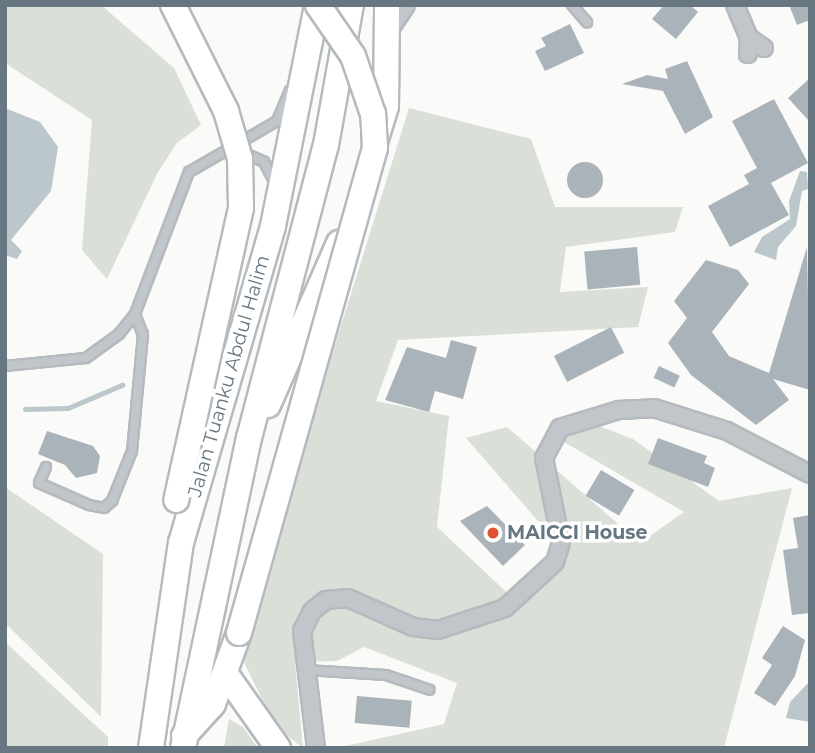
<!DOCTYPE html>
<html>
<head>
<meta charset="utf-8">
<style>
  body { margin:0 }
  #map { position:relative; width:815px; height:753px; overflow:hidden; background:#fafaf8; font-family:Montserrat,sans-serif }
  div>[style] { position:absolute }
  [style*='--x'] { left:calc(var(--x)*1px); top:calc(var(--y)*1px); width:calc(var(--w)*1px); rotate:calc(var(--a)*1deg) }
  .green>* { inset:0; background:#dadfd7 }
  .water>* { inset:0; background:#bbc7cb }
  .stream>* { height:4.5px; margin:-2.25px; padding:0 2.25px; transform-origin:2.25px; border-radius:2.25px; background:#bbc7cb }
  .building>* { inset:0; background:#aab3b9; transform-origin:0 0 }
  .round { border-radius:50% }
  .roads { filter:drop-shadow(2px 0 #b5babe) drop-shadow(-2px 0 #b5babe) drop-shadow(0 2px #b5babe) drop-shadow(0 -2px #b5babe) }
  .service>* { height:8px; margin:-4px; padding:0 4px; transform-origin:4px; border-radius:4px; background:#c1c6ca }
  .minor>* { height:16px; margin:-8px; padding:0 8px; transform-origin:8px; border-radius:8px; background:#c1c6ca }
  .primary>* { height:24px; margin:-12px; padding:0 12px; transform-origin:12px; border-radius:12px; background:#fff }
  .bridges { filter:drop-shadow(2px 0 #b5babe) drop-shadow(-2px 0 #b5babe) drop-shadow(0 2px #b5babe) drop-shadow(0 -2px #b5babe) }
  .primary-bridge>* { height:24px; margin:-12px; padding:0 12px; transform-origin:12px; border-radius:12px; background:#fff }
  .dots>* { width:19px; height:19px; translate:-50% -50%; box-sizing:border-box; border:4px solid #fff; border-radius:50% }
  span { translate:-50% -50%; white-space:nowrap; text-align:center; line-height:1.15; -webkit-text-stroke:7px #fff; paint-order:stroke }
  .street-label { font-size:19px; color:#667782 }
  .poi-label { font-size:19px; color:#667782; font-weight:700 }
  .left { translate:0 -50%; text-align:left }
  .frame { position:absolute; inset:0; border:7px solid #667782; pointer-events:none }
</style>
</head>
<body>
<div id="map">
  <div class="green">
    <div style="clip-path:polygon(5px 5px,101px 5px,174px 68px,201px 125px,177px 143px,158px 172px,107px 279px,82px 250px,92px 120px,5px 63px)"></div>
    <div style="clip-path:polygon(409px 108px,531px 139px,555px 207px,683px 207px,675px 232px,566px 247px,560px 292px,648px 287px,638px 327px,398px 340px,376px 401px,449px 416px,437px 527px,520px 605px,547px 582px,564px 551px,466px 438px,507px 427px,640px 543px,684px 512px,557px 438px,586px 421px,633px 439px,719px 501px,792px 488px,724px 748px,337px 748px,444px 724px,457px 683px,364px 647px,337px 661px,295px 662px,303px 748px,275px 726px,239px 652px)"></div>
    <div style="clip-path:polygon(5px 487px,103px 554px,101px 717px,5px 623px)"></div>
    <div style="clip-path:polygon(5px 642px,108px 737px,108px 748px,5px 748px)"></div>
    <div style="clip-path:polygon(229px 719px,243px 727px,258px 748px,224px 748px)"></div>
  </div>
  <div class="water">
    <div style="clip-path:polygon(5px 108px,40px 122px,58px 147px,51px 191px,11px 240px,22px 251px,17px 259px,5px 255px)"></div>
    <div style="clip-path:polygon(800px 171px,807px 172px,808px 189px,802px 191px,796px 226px,778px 247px,776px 260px,754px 252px,762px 237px,790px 219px,789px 201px)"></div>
    <div style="clip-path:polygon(810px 681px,810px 722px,786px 718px,790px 702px)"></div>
  </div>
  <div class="stream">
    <div style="--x:25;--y:409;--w:43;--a:-1.3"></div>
    <div style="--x:68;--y:408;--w:59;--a:-23.1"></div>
  </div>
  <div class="building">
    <div style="clip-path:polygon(664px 5px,690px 5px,698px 12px,676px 39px,652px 19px)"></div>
    <div style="clip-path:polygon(789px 5px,810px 5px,810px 20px,797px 25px)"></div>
    <div style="clip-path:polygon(570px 24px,584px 53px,545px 71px,535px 51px,546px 46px,541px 38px)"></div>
    <div style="clip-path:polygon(687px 61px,713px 117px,685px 134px,663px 91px,622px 84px,647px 75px,668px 79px,665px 69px)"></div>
    <div style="clip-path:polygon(810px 78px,810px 122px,788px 98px)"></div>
    <div style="clip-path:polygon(774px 99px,808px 163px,771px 183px,789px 215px,730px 247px,708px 206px,749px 184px,744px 175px,757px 168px,732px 121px)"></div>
    <div class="round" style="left:567px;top:162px;width:36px;height:36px"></div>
    <div style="left:637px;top:247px;width:38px;height:53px;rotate:85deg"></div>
    <div style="clip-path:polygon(807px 247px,810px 390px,773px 379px,789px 400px,756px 425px,691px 375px,668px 343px,687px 318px,674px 301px,706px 260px,738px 270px,749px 284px,712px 332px,729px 356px,769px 373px)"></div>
    <div style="left:611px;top:327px;width:29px;height:64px;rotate:63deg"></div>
    <div style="clip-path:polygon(451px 340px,477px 347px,463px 399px,435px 391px,429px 412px,385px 400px,407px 347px,446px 358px)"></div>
    <div style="left:659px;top:366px;width:23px;height:13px;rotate:25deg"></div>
    <div style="clip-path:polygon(47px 431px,93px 446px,100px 456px,97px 473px,76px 478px,65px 465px,38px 454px)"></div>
    <div style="clip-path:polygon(658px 438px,707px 456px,704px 463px,715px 468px,708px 487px,648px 464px)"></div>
    <div style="left:601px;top:470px;width:39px;height:30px;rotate:31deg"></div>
    <div style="clip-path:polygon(487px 506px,525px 545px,503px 566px,460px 521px)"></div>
    <div style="clip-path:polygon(810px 515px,810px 613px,792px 615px,783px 550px,798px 548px,793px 518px)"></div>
    <div style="clip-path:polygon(783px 626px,805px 640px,795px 676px,775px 706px,754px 693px,772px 665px,762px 658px)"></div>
    <div style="left:357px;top:696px;width:55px;height:27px;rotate:5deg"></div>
  </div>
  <div class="roads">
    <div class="service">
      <div style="--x:572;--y:5;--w:23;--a:49"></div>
      <div style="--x:242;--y:152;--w:24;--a:24"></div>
      <div style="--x:264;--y:162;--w:21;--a:62"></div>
      <div style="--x:5;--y:366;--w:81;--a:-5.6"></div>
      <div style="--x:86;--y:358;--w:41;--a:-36"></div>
      <div style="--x:119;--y:334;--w:26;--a:-51"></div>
      <div style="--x:135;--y:314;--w:152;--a:-69.2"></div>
      <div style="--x:189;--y:172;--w:102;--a:-30.1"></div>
      <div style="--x:277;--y:121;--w:33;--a:-67"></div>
      <div style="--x:46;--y:467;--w:17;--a:114"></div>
      <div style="--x:39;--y:483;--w:55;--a:23.7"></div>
      <div style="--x:89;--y:505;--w:15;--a:11"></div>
      <div style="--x:104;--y:508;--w:11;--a:-41"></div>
      <div style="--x:112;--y:501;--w:54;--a:-68.2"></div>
      <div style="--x:132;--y:451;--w:117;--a:-84.6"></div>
      <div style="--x:143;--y:335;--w:22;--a:-111"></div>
      <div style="--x:306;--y:670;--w:80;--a:3.6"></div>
      <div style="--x:386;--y:675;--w:46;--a:18.8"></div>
    </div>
    <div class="minor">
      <div style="--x:735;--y:5;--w:36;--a:67"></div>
      <div style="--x:749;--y:38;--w:16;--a:94"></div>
      <div style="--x:388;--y:32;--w:32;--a:-56"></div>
      <div style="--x:749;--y:38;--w:18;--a:34"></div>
      <div style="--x:316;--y:748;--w:118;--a:-96.8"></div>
      <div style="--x:302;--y:631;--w:22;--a:-63"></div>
      <div style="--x:312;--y:611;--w:18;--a:-38"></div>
      <div style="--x:326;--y:600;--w:22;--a:-5"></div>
      <div style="--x:348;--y:598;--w:71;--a:24"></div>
      <div style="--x:413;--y:627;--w:25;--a:7"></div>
      <div style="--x:438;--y:630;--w:71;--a:-18.2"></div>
      <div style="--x:505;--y:608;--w:68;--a:-42.6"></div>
      <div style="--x:555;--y:562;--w:21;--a:-73"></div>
      <div style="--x:561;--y:542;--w:86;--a:-101.4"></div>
      <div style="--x:544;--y:458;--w:34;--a:-62"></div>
      <div style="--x:560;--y:428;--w:62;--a:-17"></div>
      <div style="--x:619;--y:410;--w:35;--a:-3"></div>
      <div style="--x:654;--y:408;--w:77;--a:17.5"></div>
      <div style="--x:727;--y:431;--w:93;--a:27.4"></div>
    </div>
    <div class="primary">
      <div style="--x:376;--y:139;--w:34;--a:-73"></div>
      <div style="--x:386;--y:106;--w:101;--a:-89.4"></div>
      <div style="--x:268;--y:405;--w:177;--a:-66.3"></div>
      <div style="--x:225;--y:673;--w:92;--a:54.8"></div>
      <div style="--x:184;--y:736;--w:43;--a:-47.8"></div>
      <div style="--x:213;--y:704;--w:76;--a:-69.9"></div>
      <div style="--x:151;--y:748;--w:207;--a:-81.7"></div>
      <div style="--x:181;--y:543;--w:330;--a:-73.8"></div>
      <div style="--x:273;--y:226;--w:225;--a:-78.7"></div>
      <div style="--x:183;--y:748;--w:317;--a:-78"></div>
      <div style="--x:249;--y:438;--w:303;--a:-75.3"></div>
      <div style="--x:326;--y:145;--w:142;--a:-79.9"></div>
    </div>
  </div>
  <div class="bridges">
    <div class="primary-bridge">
      <div style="--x:173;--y:5;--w:119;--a:63.4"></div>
      <div style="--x:226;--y:111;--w:50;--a:73.7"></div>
      <div style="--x:240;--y:159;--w:49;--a:88.8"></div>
      <div style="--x:241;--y:208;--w:299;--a:102.5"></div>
      <div style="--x:239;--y:633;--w:504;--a:-74.34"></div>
      <div style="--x:375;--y:148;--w:34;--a:-93"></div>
      <div style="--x:373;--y:114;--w:61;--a:-109"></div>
      <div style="--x:353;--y:56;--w:62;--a:-124.5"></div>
    </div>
  </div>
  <div class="dots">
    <div style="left:493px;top:533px;background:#de5233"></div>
  </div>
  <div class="street-label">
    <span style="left:229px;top:376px;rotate:-74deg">Jalan Tuanku Abdul Halim</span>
  </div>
  <div class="poi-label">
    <span class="left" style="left:507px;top:533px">MAICCI House</span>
  </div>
  <div class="frame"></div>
</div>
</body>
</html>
